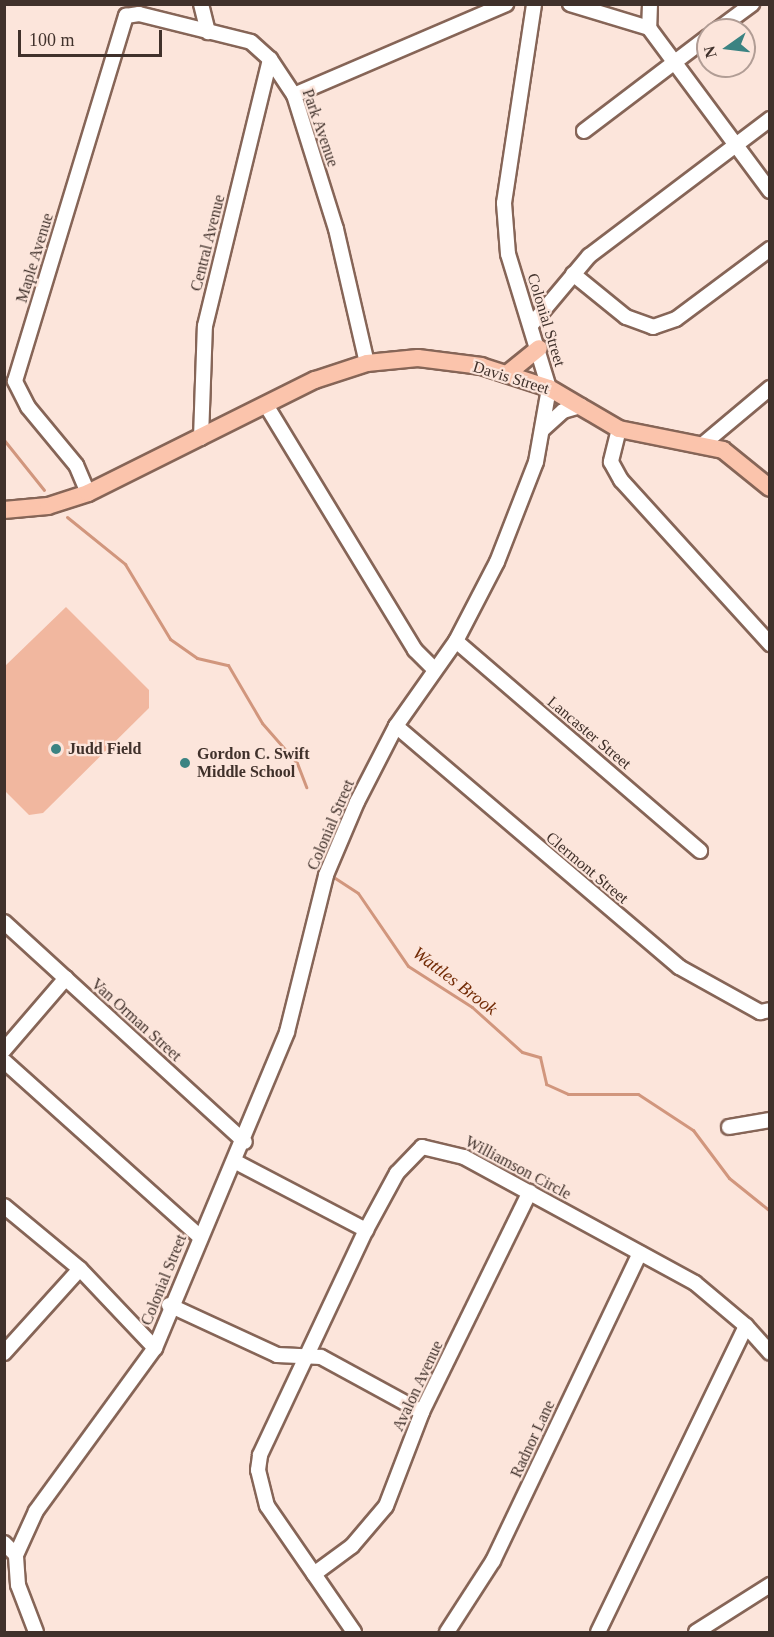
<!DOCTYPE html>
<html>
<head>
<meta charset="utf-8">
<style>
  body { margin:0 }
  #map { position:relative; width:774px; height:1637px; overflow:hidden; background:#fce5db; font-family:"Times New Roman",serif }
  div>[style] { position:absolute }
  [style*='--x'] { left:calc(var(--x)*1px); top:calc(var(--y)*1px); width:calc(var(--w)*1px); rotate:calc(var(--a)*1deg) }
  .green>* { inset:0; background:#f1b79f }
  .stream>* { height:3px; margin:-1.5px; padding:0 1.5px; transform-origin:1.5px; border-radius:1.5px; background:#d1967d }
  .roads { filter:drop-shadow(2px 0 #866557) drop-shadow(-2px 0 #866557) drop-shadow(0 2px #866557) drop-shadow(0 -2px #866557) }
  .minor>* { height:14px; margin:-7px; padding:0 7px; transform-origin:7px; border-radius:7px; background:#fff }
  .major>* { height:16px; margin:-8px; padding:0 8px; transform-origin:8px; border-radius:8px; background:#fbc4ac }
  .dots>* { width:16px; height:16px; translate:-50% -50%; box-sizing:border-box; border:3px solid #fce5db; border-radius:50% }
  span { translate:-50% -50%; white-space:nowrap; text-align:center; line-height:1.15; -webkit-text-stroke:4.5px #fce5db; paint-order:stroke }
  .street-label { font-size:16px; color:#40312b }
  .poi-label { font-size:16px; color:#40312b; font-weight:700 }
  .left { translate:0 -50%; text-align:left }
  .water-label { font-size:18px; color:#732c07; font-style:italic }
  .frame { position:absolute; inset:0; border:6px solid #40312b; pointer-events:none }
  .north { position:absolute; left:696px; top:18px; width:60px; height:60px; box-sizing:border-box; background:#fce5db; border:2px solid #b19d95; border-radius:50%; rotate:256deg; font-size:16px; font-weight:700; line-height:24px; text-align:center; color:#40312b }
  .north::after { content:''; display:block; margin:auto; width:21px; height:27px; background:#3b8382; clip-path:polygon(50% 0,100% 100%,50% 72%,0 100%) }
  .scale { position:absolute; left:18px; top:30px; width:144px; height:27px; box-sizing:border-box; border:3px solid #40312b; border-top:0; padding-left:8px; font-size:18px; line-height:21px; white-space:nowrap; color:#40312b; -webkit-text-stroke:4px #fce5db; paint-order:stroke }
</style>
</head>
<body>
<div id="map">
  <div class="green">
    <div style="clip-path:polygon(66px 607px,149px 690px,149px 708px,43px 813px,29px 815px,5px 791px,5px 666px)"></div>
  </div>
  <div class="stream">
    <div style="--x:4;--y:440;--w:64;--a:51.3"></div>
    <div style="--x:67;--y:517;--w:75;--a:39"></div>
    <div style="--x:125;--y:564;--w:87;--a:59"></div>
    <div style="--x:170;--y:639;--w:33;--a:35"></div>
    <div style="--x:197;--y:658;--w:32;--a:13"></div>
    <div style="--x:228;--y:665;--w:67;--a:59.6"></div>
    <div style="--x:262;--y:723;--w:53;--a:48.8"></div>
    <div style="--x:297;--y:763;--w:26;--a:69"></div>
    <div style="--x:335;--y:878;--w:27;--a:33"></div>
    <div style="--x:358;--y:893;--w:88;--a:55.6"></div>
    <div style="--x:408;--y:966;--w:76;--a:32.6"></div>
    <div style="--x:472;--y:1007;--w:67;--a:42"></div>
    <div style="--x:522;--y:1052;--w:19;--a:16"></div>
    <div style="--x:540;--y:1057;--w:28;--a:77"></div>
    <div style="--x:546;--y:1084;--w:24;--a:24"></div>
    <div style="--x:568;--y:1094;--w:70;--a:0"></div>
    <div style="--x:638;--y:1094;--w:66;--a:33.2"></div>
    <div style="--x:693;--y:1130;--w:60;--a:53.1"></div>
    <div style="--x:729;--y:1178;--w:53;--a:38.8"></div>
  </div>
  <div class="roads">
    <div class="minor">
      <div style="--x:201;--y:4;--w:29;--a:76"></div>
      <div style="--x:570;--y:4;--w:83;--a:16.9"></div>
      <div style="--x:650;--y:4;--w:24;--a:92"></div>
      <div style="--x:649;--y:28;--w:203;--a:53.4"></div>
      <div style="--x:717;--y:30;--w:44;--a:-36.6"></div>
      <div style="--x:294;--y:95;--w:231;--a:-23.2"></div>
      <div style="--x:584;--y:131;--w:156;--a:-37.2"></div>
      <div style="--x:573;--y:274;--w:68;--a:39.1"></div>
      <div style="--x:626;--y:317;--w:29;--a:20"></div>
      <div style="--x:653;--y:327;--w:24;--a:-19"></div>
      <div style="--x:676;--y:319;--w:117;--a:-36.7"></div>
      <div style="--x:532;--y:324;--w:89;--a:-50"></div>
      <div style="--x:589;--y:256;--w:227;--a:-37.1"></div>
      <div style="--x:266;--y:405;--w:287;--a:58.7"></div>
      <div style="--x:415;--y:650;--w:28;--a:45"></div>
      <div style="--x:619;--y:429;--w:34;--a:104"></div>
      <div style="--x:611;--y:462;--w:21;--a:61"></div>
      <div style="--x:621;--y:480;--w:222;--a:47.7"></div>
      <div style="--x:542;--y:430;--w:28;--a:-42"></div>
      <div style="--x:563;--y:411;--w:19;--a:-16"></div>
      <div style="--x:201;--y:438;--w:112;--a:-88"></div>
      <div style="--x:205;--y:326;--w:275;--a:-76.3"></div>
      <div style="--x:702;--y:445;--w:89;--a:-40"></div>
      <div style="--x:88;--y:493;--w:30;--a:-113"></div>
      <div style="--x:76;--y:465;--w:75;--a:-129.6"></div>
      <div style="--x:28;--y:407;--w:29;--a:-117"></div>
      <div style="--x:15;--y:381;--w:382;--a:-73.1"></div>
      <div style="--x:126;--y:16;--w:13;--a:-9"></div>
      <div style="--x:139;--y:14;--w:115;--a:14"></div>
      <div style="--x:251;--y:42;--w:25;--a:42"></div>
      <div style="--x:270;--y:59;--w:43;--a:56.3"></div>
      <div style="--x:294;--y:95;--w:140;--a:72.6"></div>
      <div style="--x:336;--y:229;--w:138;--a:77"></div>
      <div style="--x:456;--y:641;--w:322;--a:40.7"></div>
      <div style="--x:396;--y:726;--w:372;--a:40.4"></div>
      <div style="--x:679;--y:967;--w:93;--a:29.1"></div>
      <div style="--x:760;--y:1012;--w:10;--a:-11"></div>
      <div style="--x:4;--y:922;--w:326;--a:42.4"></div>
      <div style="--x:4;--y:1050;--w:95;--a:-49.3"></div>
      <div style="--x:4;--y:1061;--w:262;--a:41.9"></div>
      <div style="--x:729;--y:1127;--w:42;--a:-9.7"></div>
      <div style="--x:236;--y:1162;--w:147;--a:27.6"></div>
      <div style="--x:4;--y:1206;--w:99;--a:39.7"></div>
      <div style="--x:80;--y:1269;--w:109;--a:46.5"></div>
      <div style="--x:169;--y:1305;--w:119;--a:24.8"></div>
      <div style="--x:277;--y:1355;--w:44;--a:2.6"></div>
      <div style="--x:321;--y:1357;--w:115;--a:28.6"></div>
      <div style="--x:746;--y:1326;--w:36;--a:48"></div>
      <div style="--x:4;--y:1353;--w:113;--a:-47.9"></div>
      <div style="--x:4;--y:1543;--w:17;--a:45"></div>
      <div style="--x:314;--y:1574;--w:47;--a:-36.4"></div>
      <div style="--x:352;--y:1546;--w:52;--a:-49.6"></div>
      <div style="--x:386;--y:1506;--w:101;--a:-69"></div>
      <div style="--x:422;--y:1412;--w:245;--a:-63.9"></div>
      <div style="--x:36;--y:1632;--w:50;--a:-111"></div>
      <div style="--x:18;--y:1585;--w:30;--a:-94"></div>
      <div style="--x:16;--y:1555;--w:48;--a:-65.6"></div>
      <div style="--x:36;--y:1511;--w:202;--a:-53.9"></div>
      <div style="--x:155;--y:1348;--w:342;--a:-67.3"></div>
      <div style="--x:287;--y:1032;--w:162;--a:-76"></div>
      <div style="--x:326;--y:875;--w:79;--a:-67"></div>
      <div style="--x:357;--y:802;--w:85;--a:-62.8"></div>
      <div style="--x:396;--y:726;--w:104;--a:-54.8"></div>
      <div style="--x:456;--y:641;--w:89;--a:-62.6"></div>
      <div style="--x:497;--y:562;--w:107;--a:-68.7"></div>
      <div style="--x:536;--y:462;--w:75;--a:-80"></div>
      <div style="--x:549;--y:388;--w:140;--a:-107"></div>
      <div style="--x:508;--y:254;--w:51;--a:-94.5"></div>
      <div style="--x:504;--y:203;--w:201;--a:-81.4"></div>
      <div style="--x:354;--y:1632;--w:153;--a:-124.6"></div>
      <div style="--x:267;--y:1506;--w:37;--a:-104"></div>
      <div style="--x:258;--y:1470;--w:15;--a:-82"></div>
      <div style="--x:260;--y:1455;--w:249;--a:-64.8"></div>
      <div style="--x:366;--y:1230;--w:65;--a:-61.5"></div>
      <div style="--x:397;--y:1173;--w:36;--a:-46"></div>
      <div style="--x:422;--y:1147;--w:43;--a:13.4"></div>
      <div style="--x:464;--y:1157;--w:263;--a:28.6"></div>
      <div style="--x:695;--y:1283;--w:67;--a:40.1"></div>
      <div style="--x:746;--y:1326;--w:340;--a:115.8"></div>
      <div style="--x:447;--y:1632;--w:85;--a:-57.1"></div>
      <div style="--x:493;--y:1561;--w:341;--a:-64.5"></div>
      <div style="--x:696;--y:1632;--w:88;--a:-32.4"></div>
    </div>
    <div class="major">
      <div style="--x:507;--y:374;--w:41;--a:-39.1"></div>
      <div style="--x:4;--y:510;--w:44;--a:-5.2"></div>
      <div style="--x:48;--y:506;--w:42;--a:-18"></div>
      <div style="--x:88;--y:493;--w:254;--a:-26.5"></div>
      <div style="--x:315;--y:380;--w:55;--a:-18.1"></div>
      <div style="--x:367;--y:363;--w:51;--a:-5.6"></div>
      <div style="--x:418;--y:358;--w:64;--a:7.2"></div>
      <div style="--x:481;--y:366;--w:71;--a:17.9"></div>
      <div style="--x:549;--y:388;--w:81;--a:30.4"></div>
      <div style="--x:619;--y:429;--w:106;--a:11.4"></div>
      <div style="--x:723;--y:450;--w:60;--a:39"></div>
    </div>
  </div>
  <div class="dots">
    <div style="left:56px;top:749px;background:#3b8382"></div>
    <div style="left:185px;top:763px;background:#3b8382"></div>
  </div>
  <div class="street-label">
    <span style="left:320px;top:128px;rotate:71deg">Park Avenue</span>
    <span style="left:208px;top:243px;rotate:-76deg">Central Avenue</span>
    <span style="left:35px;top:258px;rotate:-73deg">Maple Avenue</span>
    <span style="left:546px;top:320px;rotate:73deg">Colonial Street</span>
    <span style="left:511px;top:378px;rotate:17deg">Davis Street</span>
    <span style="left:589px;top:733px;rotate:40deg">Lancaster Street</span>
    <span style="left:331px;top:825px;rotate:-67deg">Colonial Street</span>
    <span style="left:587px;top:868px;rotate:40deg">Clermont Street</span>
    <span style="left:136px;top:1020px;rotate:42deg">Van Orman Street</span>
    <span style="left:518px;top:1168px;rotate:28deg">Williamson Circle</span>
    <span style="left:164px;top:1280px;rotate:-68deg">Colonial Street</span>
    <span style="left:418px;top:1386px;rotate:-65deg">Avalon Avenue</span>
    <span style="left:533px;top:1439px;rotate:-65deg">Radnor Lane</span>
  </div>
  <div class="poi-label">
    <span class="left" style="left:68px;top:749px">Judd Field</span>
    <span class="left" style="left:197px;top:763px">Gordon C. Swift<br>Middle School</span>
  </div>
  <div class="water-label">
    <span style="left:455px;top:981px;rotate:37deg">Wattles Brook</span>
  </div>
  <div class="frame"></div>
  <div class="north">N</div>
  <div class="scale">100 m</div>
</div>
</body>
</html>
